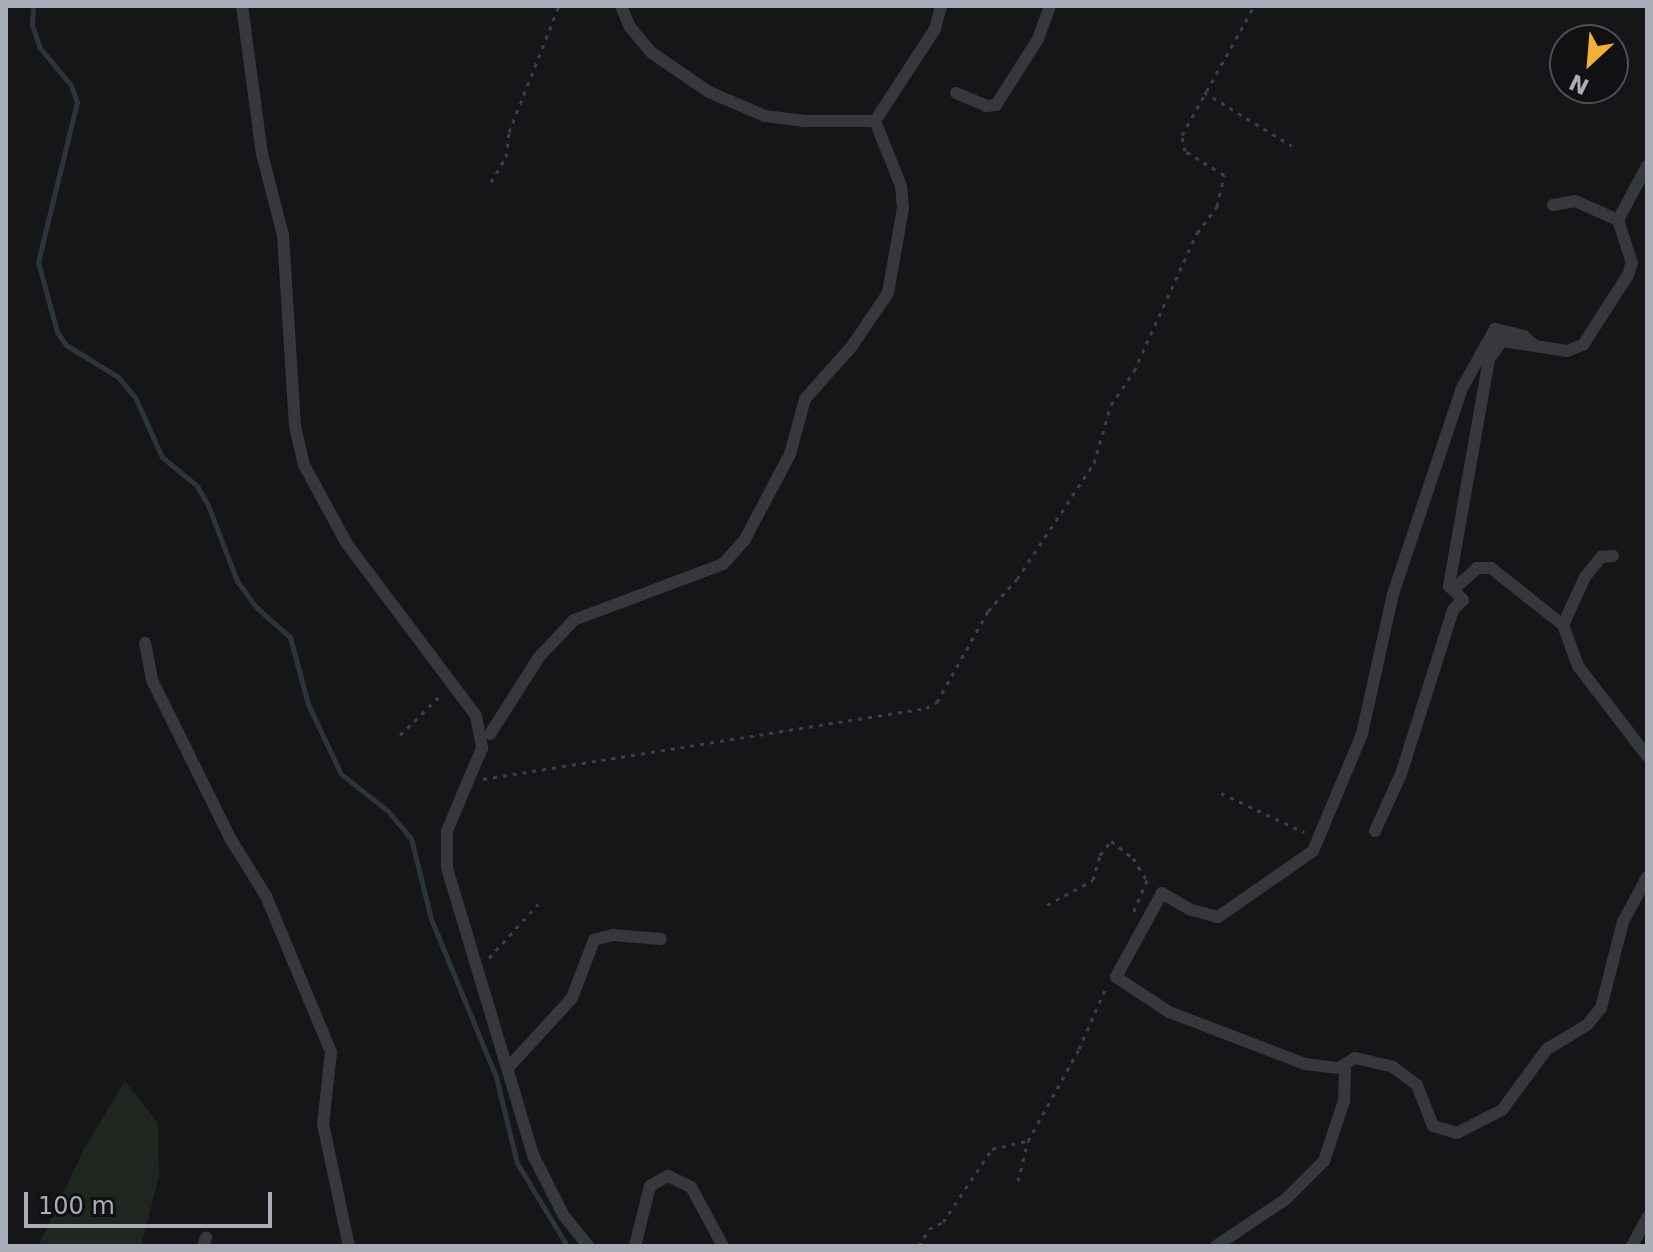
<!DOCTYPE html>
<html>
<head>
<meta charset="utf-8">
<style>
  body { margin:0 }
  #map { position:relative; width:1653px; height:1252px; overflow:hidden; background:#161618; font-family:"DejaVu Sans",sans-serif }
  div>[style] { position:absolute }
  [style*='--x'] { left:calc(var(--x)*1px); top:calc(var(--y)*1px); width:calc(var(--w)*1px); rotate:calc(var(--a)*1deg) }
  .green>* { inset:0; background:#1e261f }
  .stream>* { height:5px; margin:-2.5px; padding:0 2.5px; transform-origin:2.5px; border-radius:2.5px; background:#2c353c }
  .path>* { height:3px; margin-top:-1.5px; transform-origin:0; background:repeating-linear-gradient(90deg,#3d3f44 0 4px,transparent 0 10px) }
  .street>* { height:12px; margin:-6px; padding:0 6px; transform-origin:6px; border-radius:6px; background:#37383d }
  span { translate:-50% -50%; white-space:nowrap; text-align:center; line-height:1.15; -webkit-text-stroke:6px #111113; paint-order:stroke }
  .frame { position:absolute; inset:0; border:8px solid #a8adb8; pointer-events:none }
  .north { position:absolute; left:1549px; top:24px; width:80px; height:80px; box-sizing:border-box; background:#111113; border:2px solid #4d4f55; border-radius:50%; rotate:206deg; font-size:22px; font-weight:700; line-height:32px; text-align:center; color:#a8adb8 }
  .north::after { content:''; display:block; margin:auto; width:28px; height:36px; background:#f2b134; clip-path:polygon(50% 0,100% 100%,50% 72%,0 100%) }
  .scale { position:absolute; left:24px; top:1192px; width:248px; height:36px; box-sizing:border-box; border:4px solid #a8adb8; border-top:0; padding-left:10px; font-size:24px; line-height:28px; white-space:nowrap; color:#a8adb8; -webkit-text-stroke:6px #111113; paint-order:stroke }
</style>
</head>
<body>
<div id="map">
  <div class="green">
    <div style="clip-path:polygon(125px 1081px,158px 1123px,159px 1176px,141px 1246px,38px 1246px,84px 1149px)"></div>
  </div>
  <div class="stream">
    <div style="--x:33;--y:6;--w:19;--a:93"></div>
    <div style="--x:32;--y:25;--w:24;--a:71"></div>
    <div style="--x:40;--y:48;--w:48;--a:50"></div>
    <div style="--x:71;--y:85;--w:18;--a:71"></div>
    <div style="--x:77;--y:102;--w:165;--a:103.7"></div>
    <div style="--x:38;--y:262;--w:73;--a:74.8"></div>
    <div style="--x:57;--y:332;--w:16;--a:55"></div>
    <div style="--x:66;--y:345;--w:61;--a:31.6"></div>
    <div style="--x:118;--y:377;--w:26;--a:50"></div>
    <div style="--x:135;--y:397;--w:66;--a:65.8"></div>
    <div style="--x:162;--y:457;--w:45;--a:39.6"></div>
    <div style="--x:197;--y:486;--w:22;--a:60"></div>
    <div style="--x:208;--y:505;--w:81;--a:69.1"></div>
    <div style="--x:237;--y:581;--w:32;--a:54"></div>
    <div style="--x:256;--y:607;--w:45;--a:41.4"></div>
    <div style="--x:290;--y:637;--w:69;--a:75"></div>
    <div style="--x:308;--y:704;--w:77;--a:64.8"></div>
    <div style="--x:341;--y:774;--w:60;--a:38.2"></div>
    <div style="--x:388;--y:811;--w:35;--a:50"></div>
    <div style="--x:411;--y:838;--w:83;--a:76.1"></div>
    <div style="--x:431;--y:919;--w:171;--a:67.6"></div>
    <div style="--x:496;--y:1077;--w:89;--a:76.3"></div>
    <div style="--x:517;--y:1163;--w:97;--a:58.9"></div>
  </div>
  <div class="path">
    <div style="--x:1204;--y:92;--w:103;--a:31.5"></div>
    <div style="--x:491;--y:182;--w:29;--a:-59"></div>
    <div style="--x:506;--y:157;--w:25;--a:-83"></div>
    <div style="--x:509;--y:132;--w:136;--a:-68.4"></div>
    <div style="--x:1647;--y:431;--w:11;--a:90"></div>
    <div style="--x:400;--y:735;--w:60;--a:-44.3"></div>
    <div style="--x:483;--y:779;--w:449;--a:-9.1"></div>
    <div style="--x:926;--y:708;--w:13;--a:-29"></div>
    <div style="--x:937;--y:702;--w:104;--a:-60.7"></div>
    <div style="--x:988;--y:611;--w:43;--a:-47.8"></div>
    <div style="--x:1017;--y:579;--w:139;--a:-56.4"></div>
    <div style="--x:1094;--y:463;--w:60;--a:-73.7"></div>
    <div style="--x:1111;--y:405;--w:41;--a:-55.9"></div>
    <div style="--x:1134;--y:371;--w:152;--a:-65.5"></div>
    <div style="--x:1197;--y:233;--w:34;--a:-53"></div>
    <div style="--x:1217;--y:206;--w:32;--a:-77"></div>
    <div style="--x:1224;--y:175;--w:46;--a:-148.4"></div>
    <div style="--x:1185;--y:151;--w:16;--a:-101"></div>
    <div style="--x:1182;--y:135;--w:148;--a:-60.8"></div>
    <div style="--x:1221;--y:793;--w:92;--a:25.2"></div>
    <div style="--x:1047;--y:905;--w:52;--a:-28.5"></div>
    <div style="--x:1093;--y:880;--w:26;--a:-74"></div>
    <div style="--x:1100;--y:855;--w:18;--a:-52"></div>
    <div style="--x:1111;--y:841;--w:28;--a:38"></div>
    <div style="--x:1133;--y:858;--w:26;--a:58"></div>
    <div style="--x:1147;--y:880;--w:34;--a:113"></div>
    <div style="--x:489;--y:958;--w:73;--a:-47.8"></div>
    <div style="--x:1018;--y:1181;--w:41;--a:-76"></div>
    <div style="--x:1028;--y:1141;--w:105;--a:-61"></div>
    <div style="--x:1079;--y:1049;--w:70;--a:-66.4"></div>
    <div style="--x:919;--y:1246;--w:20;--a:-60"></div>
    <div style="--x:929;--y:1229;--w:16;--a:-27"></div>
    <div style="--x:943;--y:1222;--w:88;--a:-56.1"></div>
    <div style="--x:992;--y:1149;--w:37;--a:-13"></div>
  </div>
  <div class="street">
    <div style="--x:242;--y:6;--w:149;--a:82.3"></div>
    <div style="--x:262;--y:154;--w:84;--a:75.5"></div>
    <div style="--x:283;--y:235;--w:191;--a:86.4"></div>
    <div style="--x:295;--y:426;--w:40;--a:77"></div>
    <div style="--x:304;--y:465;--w:90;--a:61.4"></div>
    <div style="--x:347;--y:544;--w:215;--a:53.1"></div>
    <div style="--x:476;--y:716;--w:33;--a:79"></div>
    <div style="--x:482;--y:748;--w:90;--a:112.9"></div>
    <div style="--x:447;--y:831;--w:37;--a:90"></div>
    <div style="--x:447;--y:868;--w:300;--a:73.3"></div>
    <div style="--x:533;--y:1155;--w:68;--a:63.1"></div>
    <div style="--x:564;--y:1216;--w:38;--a:51"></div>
    <div style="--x:621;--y:6;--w:23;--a:67"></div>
    <div style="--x:630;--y:27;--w:34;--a:50"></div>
    <div style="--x:652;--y:53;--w:69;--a:34.4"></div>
    <div style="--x:709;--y:92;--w:61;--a:23.2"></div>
    <div style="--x:765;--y:116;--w:40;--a:7.1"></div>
    <div style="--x:805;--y:121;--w:70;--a:0"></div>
    <div style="--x:875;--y:121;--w:110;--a:-56.9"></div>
    <div style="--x:935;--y:29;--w:24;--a:-75"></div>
    <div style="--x:956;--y:93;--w:33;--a:23"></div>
    <div style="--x:986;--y:106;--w:10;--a:-6"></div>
    <div style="--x:996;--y:105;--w:78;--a:-57.5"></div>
    <div style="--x:1038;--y:39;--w:35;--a:-70"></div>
    <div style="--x:1553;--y:205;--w:22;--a:-10"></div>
    <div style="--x:1575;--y:201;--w:47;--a:23.8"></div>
    <div style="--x:1535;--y:346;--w:15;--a:-138"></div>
    <div style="--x:1524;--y:336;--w:30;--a:-166"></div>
    <div style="--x:1495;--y:329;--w:68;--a:119.2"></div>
    <div style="--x:1462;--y:388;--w:217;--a:108.5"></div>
    <div style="--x:1393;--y:594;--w:143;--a:102.5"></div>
    <div style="--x:1362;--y:734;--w:127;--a:112.7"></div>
    <div style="--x:1313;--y:851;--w:116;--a:145.2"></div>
    <div style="--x:1218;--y:917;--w:28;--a:-165"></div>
    <div style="--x:1191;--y:910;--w:34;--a:-150"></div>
    <div style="--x:1162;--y:893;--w:96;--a:118.7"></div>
    <div style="--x:1116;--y:977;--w:64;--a:33.4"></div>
    <div style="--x:1169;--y:1012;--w:146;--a:20.9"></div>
    <div style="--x:1305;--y:1064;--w:34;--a:7"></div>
    <div style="--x:1339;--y:1068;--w:19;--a:-32"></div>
    <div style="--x:1355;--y:1058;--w:39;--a:13"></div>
    <div style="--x:1393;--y:1067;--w:30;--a:37"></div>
    <div style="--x:1417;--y:1085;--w:44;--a:68.7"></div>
    <div style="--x:1433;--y:1126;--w:25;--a:16"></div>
    <div style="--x:1457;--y:1133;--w:51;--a:-27.1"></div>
    <div style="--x:1502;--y:1110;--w:76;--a:-53.6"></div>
    <div style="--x:1547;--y:1049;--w:47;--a:-31"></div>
    <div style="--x:1587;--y:1025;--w:22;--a:-51"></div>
    <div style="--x:1601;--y:1008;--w:89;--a:-75.7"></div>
    <div style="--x:1623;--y:922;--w:51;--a:-61.9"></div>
    <div style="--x:1454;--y:589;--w:31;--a:-42"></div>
    <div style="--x:1477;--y:568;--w:14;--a:0"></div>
    <div style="--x:1491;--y:568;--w:92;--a:38.4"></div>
    <div style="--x:1563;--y:625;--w:44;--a:69.9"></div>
    <div style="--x:1578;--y:666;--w:113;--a:52.5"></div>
    <div style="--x:1563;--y:625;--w:53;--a:-65.4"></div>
    <div style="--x:1585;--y:577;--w:26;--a:-51"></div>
    <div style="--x:1601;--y:557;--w:12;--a:-5"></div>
    <div style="--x:145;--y:643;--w:38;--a:79"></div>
    <div style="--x:152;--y:680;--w:176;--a:63.7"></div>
    <div style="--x:230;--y:838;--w:68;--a:58.2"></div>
    <div style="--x:266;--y:896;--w:169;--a:67.4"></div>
    <div style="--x:331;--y:1052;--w:72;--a:96.3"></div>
    <div style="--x:323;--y:1124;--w:125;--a:78"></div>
    <div style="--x:490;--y:734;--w:91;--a:-57.5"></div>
    <div style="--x:539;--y:657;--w:51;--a:-46.6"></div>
    <div style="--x:574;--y:620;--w:159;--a:-20.6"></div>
    <div style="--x:723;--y:564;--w:31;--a:-48"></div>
    <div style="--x:744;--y:541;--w:98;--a:-62.1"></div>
    <div style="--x:790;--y:454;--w:57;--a:-74.7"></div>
    <div style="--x:805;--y:399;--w:71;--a:-48.4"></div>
    <div style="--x:852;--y:346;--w:64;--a:-55.8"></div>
    <div style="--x:888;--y:293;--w:86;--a:-80"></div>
    <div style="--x:903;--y:208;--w:22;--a:-95"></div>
    <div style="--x:901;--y:186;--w:70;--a:-111.8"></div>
    <div style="--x:1375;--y:831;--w:63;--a:-65.5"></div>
    <div style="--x:1401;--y:774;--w:172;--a:-72.4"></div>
    <div style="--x:1453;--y:610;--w:14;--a:-45"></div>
    <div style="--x:1463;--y:600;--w:20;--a:-135"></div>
    <div style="--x:1449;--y:586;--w:230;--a:-80"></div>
    <div style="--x:1489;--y:359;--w:22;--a:-54"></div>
    <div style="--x:1502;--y:341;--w:66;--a:8.7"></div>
    <div style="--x:1567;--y:351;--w:17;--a:-21"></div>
    <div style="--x:1583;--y:345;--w:83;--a:-57.3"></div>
    <div style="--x:1628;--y:275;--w:13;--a:-72"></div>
    <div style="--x:1632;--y:263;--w:45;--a:-108"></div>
    <div style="--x:1618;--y:220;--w:61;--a:-61.8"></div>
    <div style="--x:508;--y:1068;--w:95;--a:-47.6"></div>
    <div style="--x:572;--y:998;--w:62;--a:-69.2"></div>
    <div style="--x:594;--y:940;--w:20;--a:-15"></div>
    <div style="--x:613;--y:935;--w:48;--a:4.8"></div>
    <div style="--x:203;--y:1246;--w:9;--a:-69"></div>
    <div style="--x:635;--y:1246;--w:62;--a:-76"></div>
    <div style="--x:650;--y:1186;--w:21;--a:-29"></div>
    <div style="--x:668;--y:1176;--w:25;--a:26"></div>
    <div style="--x:691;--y:1187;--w:67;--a:61.5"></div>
    <div style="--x:1216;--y:1246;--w:84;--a:-33.9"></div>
    <div style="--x:1286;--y:1199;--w:54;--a:-45"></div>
    <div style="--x:1324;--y:1161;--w:63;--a:-71.6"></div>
    <div style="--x:1344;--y:1101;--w:30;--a:-88"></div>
    <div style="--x:1345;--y:1071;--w:7;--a:-153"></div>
    <div style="--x:1632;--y:1246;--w:32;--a:-62"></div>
  </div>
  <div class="frame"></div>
  <div class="north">N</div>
  <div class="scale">100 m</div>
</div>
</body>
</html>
